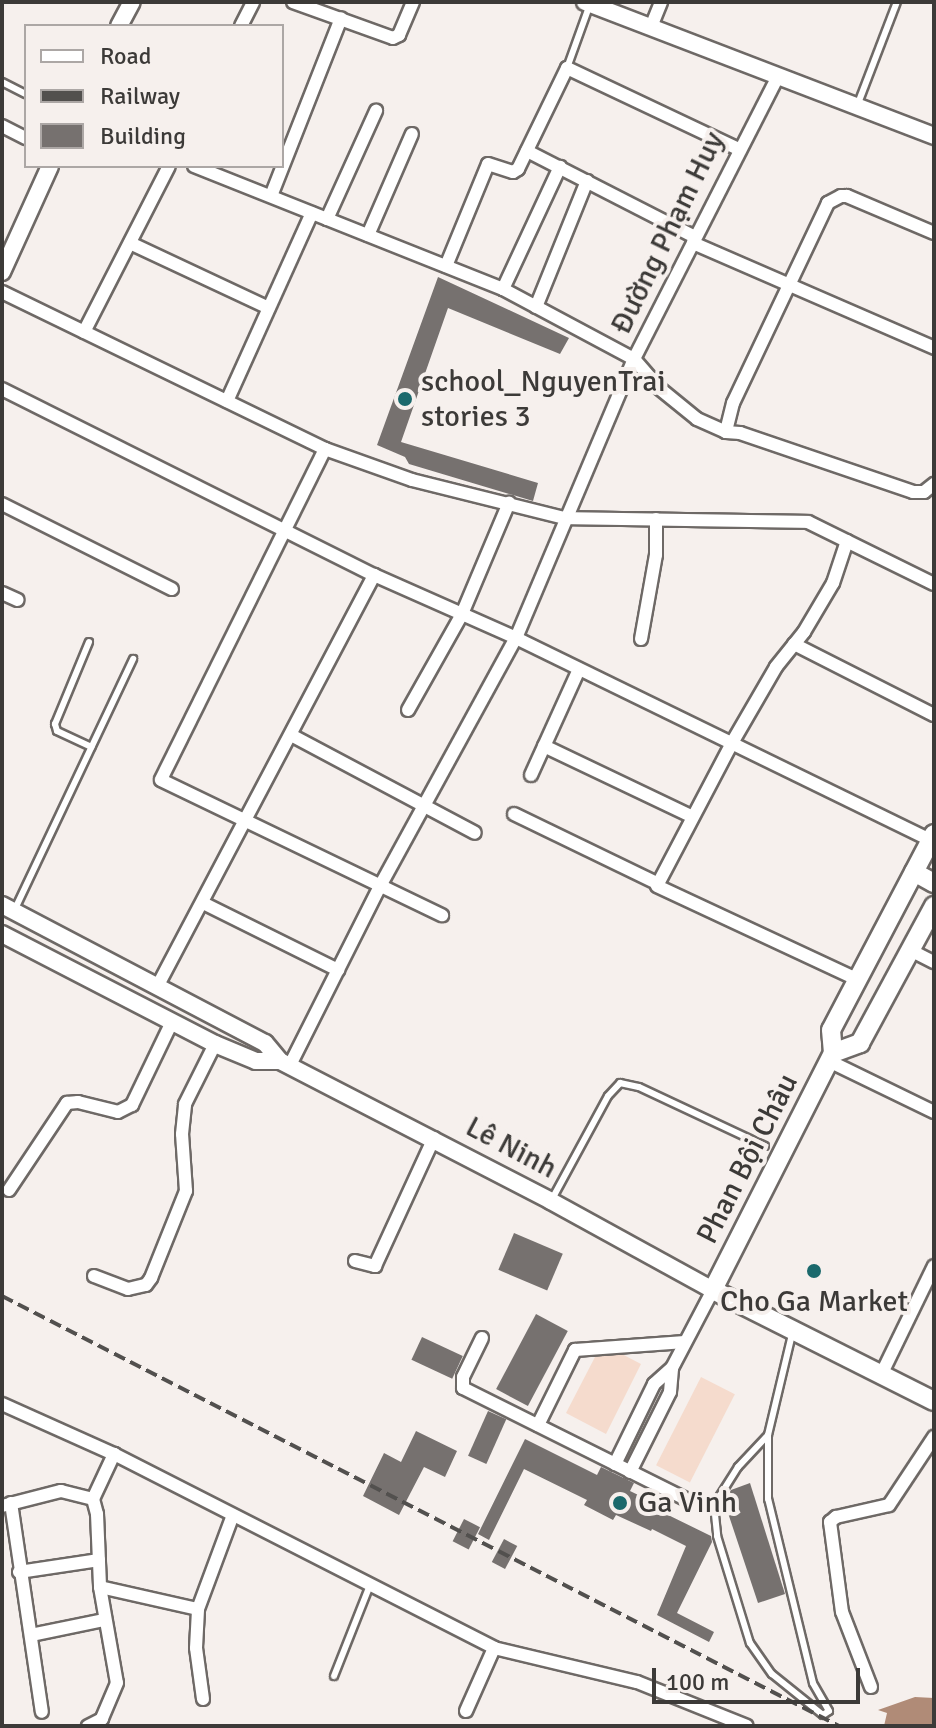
<!DOCTYPE html>
<html>
<head>
<meta charset="utf-8">
<style>
  body { margin:0 }
  #map { position:relative; width:936px; height:1728px; overflow:hidden; background:#f6f0ed; font-family:Signika,sans-serif }
  div>[style] { position:absolute }
  [style*='--x'] { left:calc(var(--x)*1px); top:calc(var(--y)*1px); width:calc(var(--w)*1px); rotate:calc(var(--a)*1deg) }
  .green>* { inset:0; background:#f5dbcd; transform-origin:0 0 }
  .water>* { inset:0; background:#b08b77 }
  .building>* { inset:0; background:#76716f; transform-origin:0 0 }
  .roads { filter:drop-shadow(2px 0 #6e6966) drop-shadow(-2px 0 #6e6966) drop-shadow(0 2px #6e6966) drop-shadow(0 -2px #6e6966) }
  .service>* { height:6px; margin:-3px; padding:0 3px; transform-origin:3px; border-radius:3px; background:#fff }
  .minor>* { height:12px; margin:-6px; padding:0 6px; transform-origin:6px; border-radius:6px; background:#fff }
  .tertiary>* { height:16px; margin:-8px; padding:0 8px; transform-origin:8px; border-radius:8px; background:#fff }
  .secondary>* { height:18px; margin:-9px; padding:0 9px; transform-origin:9px; border-radius:9px; background:#fff }
  .rail>* { height:4px; margin-top:-2px; transform-origin:0; background:repeating-linear-gradient(90deg,#52504e 0 12px,transparent 0 18px) }
  .dots>* { width:22px; height:22px; translate:-50% -50%; box-sizing:border-box; border:4px solid #f6f0ed; border-radius:50% }
  span { translate:-50% -50%; white-space:nowrap; text-align:center; line-height:1.15; -webkit-text-stroke:8px #f6f0ed; paint-order:stroke }
  .street-label { font-size:30px; color:#3c3a38 }
  .poi-label { font-size:30px; color:#3c3a38 }
  .left { translate:0 -50%; text-align:left }
  .frame { position:absolute; inset:0; border:4px solid #3c3a38; pointer-events:none }
  .legend { position:absolute; left:24px; top:24px; width:260px; height:144px; box-sizing:border-box; background:#f6f0ed; border:2px solid #aca7a5; margin:0; padding:10px 14px; list-style:none; font-size:24px; color:#3c3a38 }
  .legend li { display:flex; align-items:center; gap:16px; height:40px }
  .legend b { width:40px; border:2px solid #aca7a5 }
  .scale { position:absolute; left:652px; top:1668px; width:208px; height:36px; box-sizing:border-box; border:4px solid #3c3a38; border-top:0; padding-left:10px; font-size:24px; line-height:28px; white-space:nowrap; color:#3c3a38; -webkit-text-stroke:6px #f6f0ed; paint-order:stroke }
</style>
</head>
<body>
<div id="map">
  <div class="green">
    <div style="clip-path:polygon(618px 1352px,641px 1364px,606px 1434px,566px 1413px,595px 1357px)"></div>
    <div style="left:701px;top:1377px;width:38px;height:99px;rotate:27deg"></div>
  </div>
  <div class="water">
    <div style="clip-path:polygon(915px 1697px,934px 1698px,934px 1726px,884px 1726px,887px 1713px,878px 1710px)"></div>
  </div>
  <div class="building">
    <div style="clip-path:polygon(438px 277px,569px 338px,560px 354px,448px 308px,401px 442px,538px 483px,533px 501px,409px 464px,405px 457px,377px 445px)"></div>
    <div style="left:514px;top:1233px;width:53px;height:40px;rotate:23deg"></div>
    <div style="left:536px;top:1314px;width:36px;height:85px;rotate:28deg"></div>
    <div style="left:422px;top:1337px;width:45px;height:25px;rotate:25deg"></div>
    <div style="left:488px;top:1411px;width:20px;height:49px;rotate:24deg"></div>
    <div style="clip-path:polygon(416px 1431px,457px 1451px,445px 1477px,424px 1467px,399px 1515px,363px 1496px,384px 1453px,401px 1462px)"></div>
    <div style="clip-path:polygon(525px 1439px,597px 1475px,601px 1467px,634px 1483px,630px 1491px,663px 1507px,660px 1511px,711px 1536px,712px 1542px,677px 1613px,714px 1632px,709px 1642px,657px 1615px,686px 1546px,652px 1529px,651px 1531px,616px 1515px,613px 1520px,584px 1505px,587px 1500px,524px 1469px,489px 1540px,478px 1534px)"></div>
    <div style="clip-path:polygon(750px 1483px,785px 1594px,758px 1603px,724px 1501px,731px 1490px)"></div>
    <div style="left:464px;top:1519px;width:18px;height:25px;rotate:27deg"></div>
    <div style="left:504px;top:1539px;width:15px;height:26px;rotate:28deg"></div>
  </div>
  <div class="roads">
    <div class="service">
      <div style="--x:567;--y:68;--w:68;--a:-70.2"></div>
      <div style="--x:2;--y:82;--w:27;--a:27"></div>
      <div style="--x:857;--y:106;--w:111;--a:-69"></div>
      <div style="--x:89;--y:642;--w:89;--a:112.5"></div>
      <div style="--x:55;--y:724;--w:7;--a:74"></div>
      <div style="--x:57;--y:731;--w:38;--a:25"></div>
      <div style="--x:14;--y:911;--w:279;--a:-64.7"></div>
      <div style="--x:551;--y:1201;--w:119;--a:-61.5"></div>
      <div style="--x:608;--y:1096;--w:18;--a:-47"></div>
      <div style="--x:620;--y:1083;--w:19;--a:12"></div>
      <div style="--x:639;--y:1087;--w:139;--a:25.1"></div>
      <div style="--x:768;--y:1435;--w:44;--a:133.2"></div>
      <div style="--x:738;--y:1467;--w:45;--a:122.3"></div>
      <div style="--x:714;--y:1505;--w:31;--a:84"></div>
      <div style="--x:717;--y:1536;--w:112;--a:72.9"></div>
      <div style="--x:750;--y:1643;--w:38;--a:55"></div>
      <div style="--x:772;--y:1674;--w:65;--a:38.8"></div>
      <div style="--x:823;--y:1715;--w:7;--a:-34"></div>
      <div style="--x:829;--y:1711;--w:32;--a:-120"></div>
      <div style="--x:813;--y:1683;--w:189;--a:-103.7"></div>
      <div style="--x:768;--y:1499;--w:64;--a:-90"></div>
      <div style="--x:768;--y:1435;--w:104;--a:-76.6"></div>
      <div style="--x:334;--y:1676;--w:98;--a:-68.4"></div>
    </div>
    <div class="minor">
      <div style="--x:293;--y:2;--w:106;--a:19.8"></div>
      <div style="--x:393;--y:38;--w:7;--a:-27"></div>
      <div style="--x:399;--y:35;--w:36;--a:-67"></div>
      <div style="--x:241;--y:26;--w:27;--a:-63"></div>
      <div style="--x:651;--y:27;--w:27;--a:-68"></div>
      <div style="--x:2;--y:126;--w:27;--a:27"></div>
      <div style="--x:527;--y:151;--w:189;--a:27.1"></div>
      <div style="--x:194;--y:166;--w:333;--a:21.7"></div>
      <div style="--x:503;--y:289;--w:149;--a:28.1"></div>
      <div style="--x:634;--y:359;--w:38;--a:49"></div>
      <div style="--x:659;--y:388;--w:49;--a:39.2"></div>
      <div style="--x:697;--y:419;--w:32;--a:24"></div>
      <div style="--x:271;--y:196;--w:191;--a:-68.5"></div>
      <div style="--x:327;--y:219;--w:119;--a:-65.6"></div>
      <div style="--x:934;--y:233;--w:95;--a:-157"></div>
      <div style="--x:847;--y:196;--w:6;--a:180"></div>
      <div style="--x:841;--y:196;--w:15;--a:152"></div>
      <div style="--x:828;--y:203;--w:221;--a:115.4"></div>
      <div style="--x:733;--y:403;--w:30;--a:104"></div>
      <div style="--x:726;--y:432;--w:14;--a:4"></div>
      <div style="--x:740;--y:433;--w:183;--a:18.8"></div>
      <div style="--x:913;--y:492;--w:11;--a:0"></div>
      <div style="--x:924;--y:492;--w:13;--a:-39"></div>
      <div style="--x:368;--y:235;--w:110;--a:-66.5"></div>
      <div style="--x:130;--y:243;--w:153;--a:25.1"></div>
      <div style="--x:693;--y:243;--w:263;--a:23.5"></div>
      <div style="--x:446;--y:266;--w:110;--a:-67.6"></div>
      <div style="--x:488;--y:164;--w:26;--a:18"></div>
      <div style="--x:513;--y:172;--w:6;--a:-31"></div>
      <div style="--x:518;--y:169;--w:112;--a:-64.1"></div>
      <div style="--x:567;--y:68;--w:189;--a:25.3"></div>
      <div style="--x:503;--y:289;--w:135;--a:-65"></div>
      <div style="--x:2;--y:292;--w:359;--a:25.9"></div>
      <div style="--x:325;--y:449;--w:92;--a:19.6"></div>
      <div style="--x:412;--y:480;--w:157;--a:14"></div>
      <div style="--x:564;--y:518;--w:244;--a:0.9"></div>
      <div style="--x:808;--y:522;--w:140;--a:26.2"></div>
      <div style="--x:536;--y:307;--w:136;--a:-68"></div>
      <div style="--x:84;--y:332;--w:186;--a:-62.9"></div>
      <div style="--x:2;--y:389;--w:416;--a:26.6"></div>
      <div style="--x:374;--y:575;--w:155;--a:23.9"></div>
      <div style="--x:516;--y:638;--w:462;--a:26"></div>
      <div style="--x:227;--y:401;--w:206;--a:-65.7"></div>
      <div style="--x:325;--y:449;--w:369;--a:116.4"></div>
      <div style="--x:161;--y:780;--w:312;--a:25.7"></div>
      <div style="--x:2;--y:504;--w:190;--a:26.6"></div>
      <div style="--x:847;--y:541;--w:44;--a:108.4"></div>
      <div style="--x:833;--y:583;--w:57;--a:120.6"></div>
      <div style="--x:804;--y:632;--w:45;--a:128.7"></div>
      <div style="--x:776;--y:667;--w:88;--a:120.1"></div>
      <div style="--x:732;--y:743;--w:161;--a:117.7"></div>
      <div style="--x:657;--y:886;--w:220;--a:25"></div>
      <div style="--x:2;--y:593;--w:17;--a:24"></div>
      <div style="--x:641;--y:639;--w:85;--a:-79.9"></div>
      <div style="--x:656;--y:555;--w:36;--a:-90"></div>
      <div style="--x:794;--y:644;--w:157;--a:26.9"></div>
      <div style="--x:408;--y:710;--w:110;--a:-60.6"></div>
      <div style="--x:462;--y:614;--w:121;--a:-67.1"></div>
      <div style="--x:291;--y:735;--w:208;--a:28"></div>
      <div style="--x:544;--y:746;--w:163;--a:25.5"></div>
      <div style="--x:531;--y:775;--w:116;--a:-65.6"></div>
      <div style="--x:514;--y:814;--w:159;--a:25.8"></div>
      <div style="--x:203;--y:903;--w:151;--a:26.4"></div>
      <div style="--x:910;--y:950;--w:27;--a:27"></div>
      <div style="--x:157;--y:987;--w:466;--a:-62.2"></div>
      <div style="--x:829;--y:1061;--w:117;--a:25.9"></div>
      <div style="--x:290;--y:1065;--w:200;--a:-63.3"></div>
      <div style="--x:380;--y:886;--w:283;--a:-61.3"></div>
      <div style="--x:516;--y:638;--w:303;--a:-67.1"></div>
      <div style="--x:634;--y:359;--w:318;--a:-63"></div>
      <div style="--x:9;--y:1190;--w:105;--a:-56.3"></div>
      <div style="--x:67;--y:1103;--w:11;--a:-5"></div>
      <div style="--x:78;--y:1102;--w:41;--a:14"></div>
      <div style="--x:118;--y:1112;--w:16;--a:-27"></div>
      <div style="--x:132;--y:1105;--w:92;--a:-64.3"></div>
      <div style="--x:355;--y:1261;--w:21;--a:14"></div>
      <div style="--x:375;--y:1266;--w:141;--a:-65.3"></div>
      <div style="--x:94;--y:1276;--w:36;--a:21"></div>
      <div style="--x:128;--y:1289;--w:18;--a:-13"></div>
      <div style="--x:146;--y:1285;--w:9;--a:-54"></div>
      <div style="--x:151;--y:1278;--w:94;--a:-68.1"></div>
      <div style="--x:186;--y:1191;--w:57;--a:-94"></div>
      <div style="--x:182;--y:1134;--w:30;--a:-84"></div>
      <div style="--x:185;--y:1104;--w:67;--a:-63.4"></div>
      <div style="--x:482;--y:1338;--w:43;--a:116"></div>
      <div style="--x:463;--y:1377;--w:11;--a:90"></div>
      <div style="--x:463;--y:1388;--w:249;--a:26.5"></div>
      <div style="--x:881;--y:1375;--w:121;--a:-64.1"></div>
      <div style="--x:2;--y:1404;--w:123;--a:24.1"></div>
      <div style="--x:114;--y:1454;--w:427;--a:27"></div>
      <div style="--x:494;--y:1648;--w:147;--a:13.4"></div>
      <div style="--x:637;--y:1682;--w:118;--a:21.8"></div>
      <div style="--x:538;--y:1425;--w:84;--a:-63.7"></div>
      <div style="--x:575;--y:1350;--w:110;--a:-4.2"></div>
      <div style="--x:615;--y:1464;--w:89;--a:-64"></div>
      <div style="--x:654;--y:1384;--w:24;--a:-42"></div>
      <div style="--x:672;--y:1368;--w:88;--a:-62.3"></div>
      <div style="--x:630;--y:1472;--w:89;--a:-63.4"></div>
      <div style="--x:670;--y:1392;--w:24;--a:-85"></div>
      <div style="--x:93;--y:1499;--w:50;--a:-65"></div>
      <div style="--x:11;--y:1503;--w:211;--a:81.6"></div>
      <div style="--x:2;--y:1506;--w:61;--a:-14.3"></div>
      <div style="--x:61;--y:1491;--w:33;--a:14"></div>
      <div style="--x:93;--y:1499;--w:16;--a:75"></div>
      <div style="--x:97;--y:1514;--w:73;--a:87.6"></div>
      <div style="--x:100;--y:1587;--w:97;--a:80"></div>
      <div style="--x:117;--y:1683;--w:39;--a:113"></div>
      <div style="--x:102;--y:1719;--w:16;--a:153"></div>
      <div style="--x:19;--y:1572;--w:81;--a:-8.5"></div>
      <div style="--x:100;--y:1587;--w:100;--a:12.7"></div>
      <div style="--x:31;--y:1635;--w:75;--a:-11.6"></div>
      <div style="--x:871;--y:1687;--w:80;--a:-111.1"></div>
      <div style="--x:842;--y:1612;--w:91;--a:-97.6"></div>
      <div style="--x:830;--y:1522;--w:8;--a:-40"></div>
      <div style="--x:836;--y:1517;--w:54;--a:-12.8"></div>
      <div style="--x:889;--y:1505;--w:82;--a:-56.5"></div>
      <div style="--x:203;--y:1699;--w:51;--a:-97.8"></div>
      <div style="--x:196;--y:1648;--w:39;--a:-87"></div>
      <div style="--x:198;--y:1609;--w:100;--a:-69.6"></div>
      <div style="--x:466;--y:1711;--w:69;--a:-66"></div>
    </div>
    <div class="tertiary">
      <div style="--x:585;--y:2;--w:374;--a:21"></div>
      <div style="--x:119;--y:26;--w:27;--a:-62"></div>
      <div style="--x:2;--y:272;--w:116;--a:-65.6"></div>
      <div style="--x:2;--y:905;--w:297;--a:27.7"></div>
      <div style="--x:265;--y:1043;--w:23;--a:50"></div>
      <div style="--x:280;--y:1061;--w:305;--a:27.3"></div>
      <div style="--x:551;--y:1201;--w:185;--a:28.8"></div>
      <div style="--x:2;--y:934;--w:240;--a:27.3"></div>
      <div style="--x:215;--y:1044;--w:44;--a:22.5"></div>
      <div style="--x:256;--y:1061;--w:24;--a:0"></div>
    </div>
    <div class="secondary">
      <div style="--x:934;--y:834;--w:221;--a:117.7"></div>
      <div style="--x:831;--y:1030;--w:23;--a:85"></div>
      <div style="--x:833;--y:1053;--w:266;--a:116.9"></div>
      <div style="--x:713;--y:1290;--w:247;--a:26.7"></div>
      <div style="--x:914;--y:872;--w:23;--a:29"></div>
      <div style="--x:833;--y:1053;--w:29;--a:-20"></div>
      <div style="--x:860;--y:1043;--w:156;--a:-61.6"></div>
    </div>
  </div>
  <div class="rail">
    <div style="--x:2;--y:1296;--w:941;--a:27.19"></div>
  </div>
  <div class="dots">
    <div style="left:405px;top:399px;background:#1b696c"></div>
    <div style="left:814px;top:1271px;background:#1b696c"></div>
    <div style="left:620px;top:1503px;background:#1b696c"></div>
  </div>
  <div class="street-label">
    <span style="left:668px;top:233px;rotate:-64deg">Đường Phạm Huy</span>
    <span style="left:511px;top:1148px;rotate:28deg">Lê Ninh</span>
    <span style="left:748px;top:1159px;rotate:-63deg">Phan Bội Châu</span>
  </div>
  <div class="poi-label">
    <span class="left" style="left:421px;top:399px">school_NguyenTrai<br>stories 3</span>
    <span style="left:814px;top:1302px">Cho Ga Market</span>
    <span class="left" style="left:638px;top:1503px">Ga Vinh</span>
  </div>
  <div class="frame"></div>
  <ul class="legend">
  <li><b style="height:10px;background:#fff"></b>Road</li>
  <li><b style="height:10px;background:#52504e"></b>Railway</li>
  <li><b style="height:22px;background:#76716f"></b>Building</li>
  </ul>
  <div class="scale">100 m</div>
</div>
</body>
</html>
